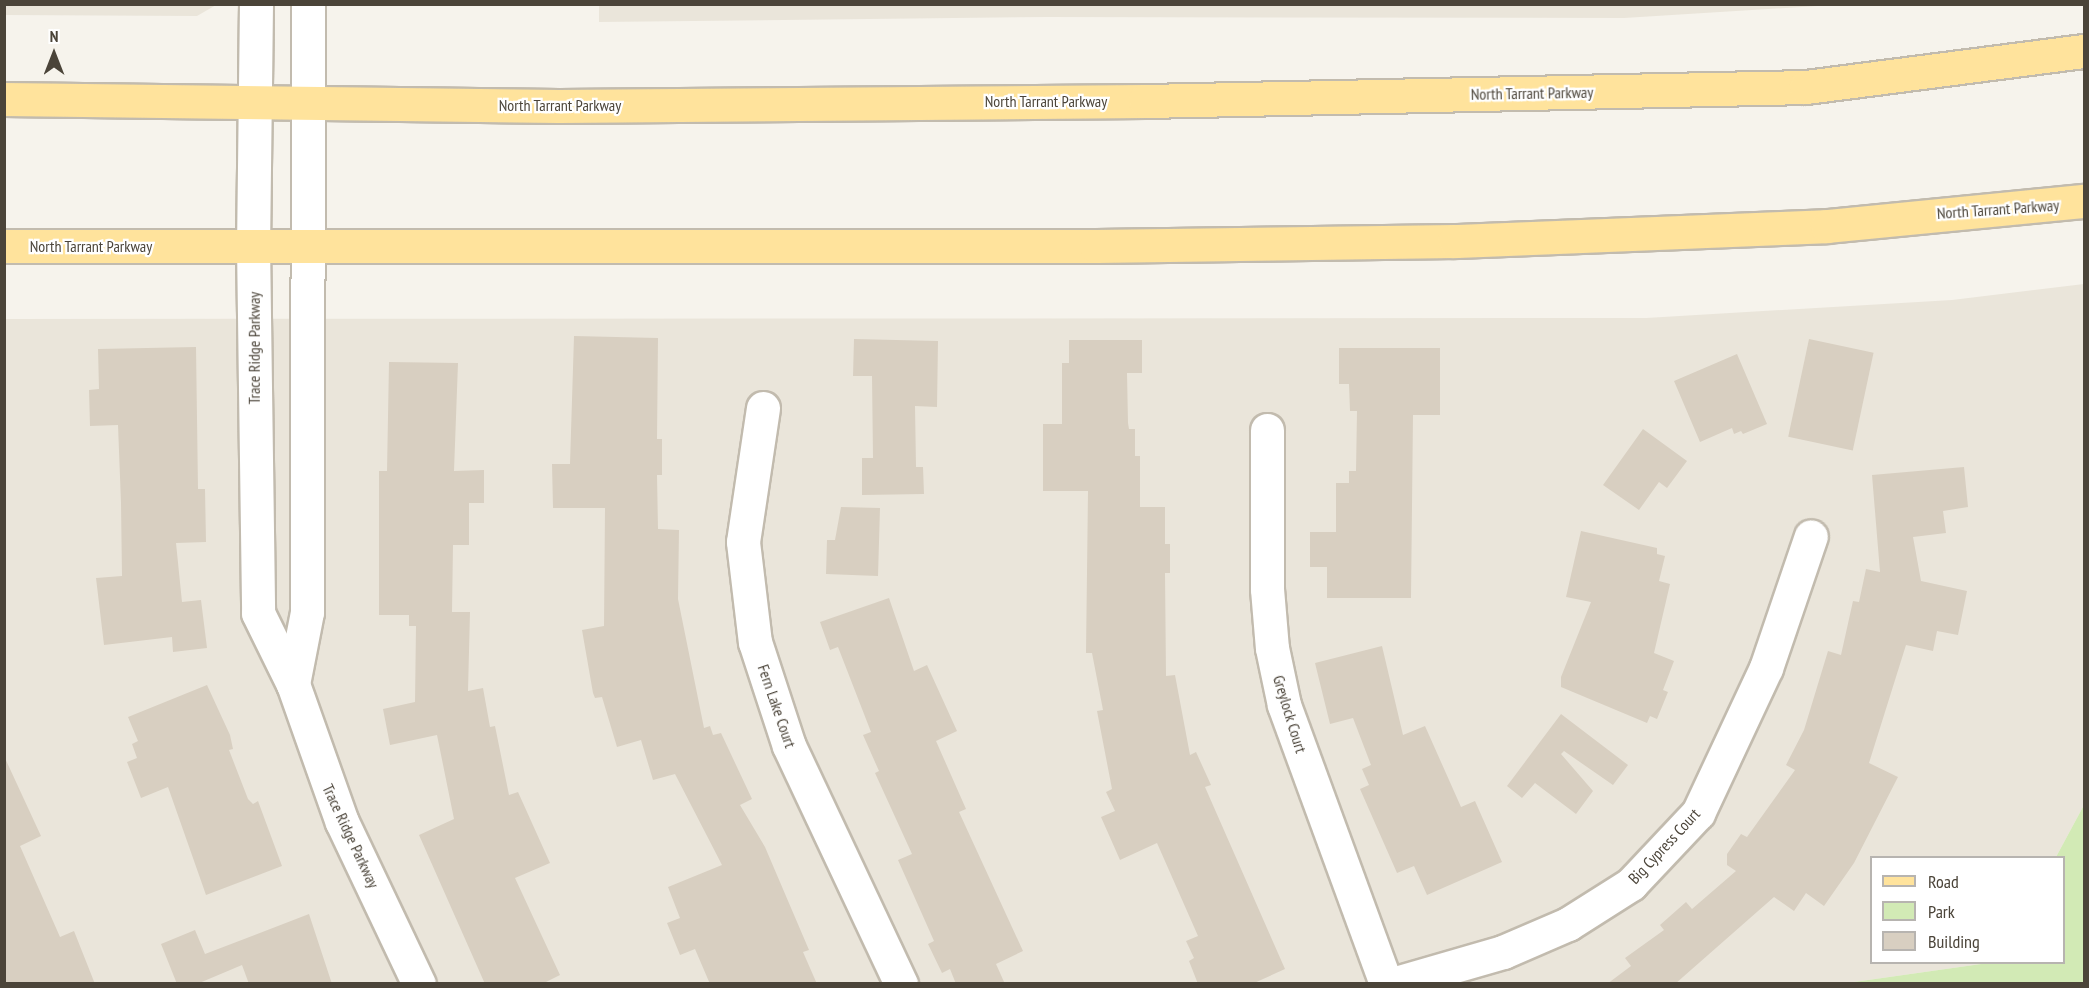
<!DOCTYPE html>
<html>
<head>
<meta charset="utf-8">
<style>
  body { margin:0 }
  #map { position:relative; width:2089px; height:988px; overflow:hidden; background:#f6f3ec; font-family:"PT Sans Narrow",sans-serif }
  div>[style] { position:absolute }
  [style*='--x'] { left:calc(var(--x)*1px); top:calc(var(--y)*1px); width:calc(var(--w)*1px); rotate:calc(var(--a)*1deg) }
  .residential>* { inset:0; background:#eae5da }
  .green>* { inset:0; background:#d2eab5 }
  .building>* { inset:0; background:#d8cfc1; transform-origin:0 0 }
  .roads { filter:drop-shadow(2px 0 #c2bbae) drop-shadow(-2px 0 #c2bbae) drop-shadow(0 2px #c2bbae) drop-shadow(0 -2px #c2bbae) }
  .minor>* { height:33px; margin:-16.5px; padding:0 16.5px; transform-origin:16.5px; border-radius:16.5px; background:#fff }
  .tertiary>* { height:33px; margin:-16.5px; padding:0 16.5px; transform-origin:16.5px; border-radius:16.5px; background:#fff }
  .primary>* { height:33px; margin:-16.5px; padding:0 16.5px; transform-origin:16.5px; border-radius:16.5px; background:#ffe39c }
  span { translate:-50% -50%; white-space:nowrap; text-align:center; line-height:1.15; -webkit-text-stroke:4.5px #fff; paint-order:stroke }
  .street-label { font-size:16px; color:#4b4439 }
  .frame { position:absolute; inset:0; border:6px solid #4b4439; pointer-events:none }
  .legend { position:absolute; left:1870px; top:856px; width:195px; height:108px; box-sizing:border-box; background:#fff; border:2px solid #b7b4b0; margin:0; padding:8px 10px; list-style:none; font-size:18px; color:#4b4439 }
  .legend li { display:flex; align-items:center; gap:12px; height:30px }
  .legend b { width:30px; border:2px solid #b7b4b0 }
  .north { position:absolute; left:24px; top:24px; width:60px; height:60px; -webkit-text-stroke:4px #fff; paint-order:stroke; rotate:0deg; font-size:16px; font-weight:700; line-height:24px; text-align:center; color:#4b4439 }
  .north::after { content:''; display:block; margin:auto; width:21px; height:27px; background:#4b4439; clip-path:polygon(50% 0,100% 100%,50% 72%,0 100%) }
</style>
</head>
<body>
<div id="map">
  <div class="residential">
    <div style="clip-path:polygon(5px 4px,216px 4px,216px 5px,197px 16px,5px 15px)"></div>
    <div style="clip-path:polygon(599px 5px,599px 4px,1833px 5px,1624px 18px,1047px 17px,599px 22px)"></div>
    <div style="clip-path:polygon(2084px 284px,2084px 805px,2056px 857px,1872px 858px,1872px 962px,1988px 963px,1847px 983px,5px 983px,4px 319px,1646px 318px,1952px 300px)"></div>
  </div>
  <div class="green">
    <div style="clip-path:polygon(2084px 805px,2084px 983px,1847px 983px,1988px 963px,2064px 962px,2064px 858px,2056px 857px)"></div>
  </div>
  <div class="building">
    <div style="clip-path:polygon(574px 336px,658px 338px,657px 439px,662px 439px,662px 475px,657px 475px,658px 529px,679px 530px,678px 599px,704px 728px,710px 726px,713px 735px,721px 733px,752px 799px,740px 805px,765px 847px,809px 950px,803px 952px,817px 984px,710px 984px,695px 949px,680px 955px,667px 923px,680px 918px,668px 887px,722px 865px,675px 774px,653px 780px,641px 740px,617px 747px,602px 697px,595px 698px,593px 693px,582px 630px,604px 626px,605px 508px,553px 508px,552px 464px,570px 464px)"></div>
    <div style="clip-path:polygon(854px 339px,938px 341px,937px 407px,915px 406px,916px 467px,923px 467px,924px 494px,862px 495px,862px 458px,873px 458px,872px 376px,853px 376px)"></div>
    <div style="left:1809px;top:339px;width:66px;height:100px;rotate:12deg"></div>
    <div style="clip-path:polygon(1069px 340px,1142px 340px,1142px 373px,1127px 373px,1128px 423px,1129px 429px,1135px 429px,1135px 456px,1140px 456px,1140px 507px,1165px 507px,1165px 544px,1170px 544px,1170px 573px,1165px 573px,1166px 676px,1175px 675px,1190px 755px,1196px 752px,1211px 785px,1205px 787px,1285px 969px,1252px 984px,1198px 984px,1189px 961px,1194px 958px,1186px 941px,1198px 936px,1157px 843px,1120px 860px,1101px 817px,1115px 811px,1106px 792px,1112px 789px,1097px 711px,1103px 710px,1092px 653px,1086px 653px,1088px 491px,1043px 491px,1043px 424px,1062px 424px,1062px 363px,1069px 363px)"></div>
    <div style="clip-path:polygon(196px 347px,198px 489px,205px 489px,206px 542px,176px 543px,182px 602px,201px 600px,207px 648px,173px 652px,172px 637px,104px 645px,96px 578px,122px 576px,121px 503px,118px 425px,90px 426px,89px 390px,99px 389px,98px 349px)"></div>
    <div style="clip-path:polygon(1339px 348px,1440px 348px,1440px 415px,1413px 415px,1411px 598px,1327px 598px,1327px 567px,1310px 567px,1310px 532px,1336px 532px,1336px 483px,1349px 483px,1349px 471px,1356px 471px,1357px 411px,1350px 411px,1349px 384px,1339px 384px)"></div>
    <div style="clip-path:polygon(1737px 354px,1767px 424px,1743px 434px,1741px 431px,1734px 434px,1732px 428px,1700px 442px,1674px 381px)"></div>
    <div style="clip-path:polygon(389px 362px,458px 363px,454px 471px,484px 470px,484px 503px,469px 503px,469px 545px,453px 545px,452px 612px,470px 612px,468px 691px,483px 688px,490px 727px,495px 726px,509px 795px,518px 792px,550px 863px,515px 878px,560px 975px,542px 984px,485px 984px,419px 835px,454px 819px,437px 735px,390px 745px,383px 709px,415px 702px,416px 626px,409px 626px,409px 615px,379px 615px,379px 471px,387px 471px)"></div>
    <div style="clip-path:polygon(1643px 429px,1687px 461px,1667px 488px,1659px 482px,1639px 510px,1603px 485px)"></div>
    <div style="clip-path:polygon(1964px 467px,1968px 507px,1943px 511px,1946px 533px,1913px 537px,1921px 581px,1967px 591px,1958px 635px,1937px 631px,1933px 651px,1906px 645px,1869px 763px,1898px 777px,1854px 863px,1824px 906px,1806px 893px,1794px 911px,1774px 897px,1675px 984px,1607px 984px,1631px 966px,1625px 958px,1664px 930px,1660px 925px,1686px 902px,1692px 909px,1736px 871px,1727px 865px,1727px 854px,1741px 834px,1747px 837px,1795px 770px,1786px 765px,1804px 730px,1828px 651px,1841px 655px,1853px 601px,1859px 602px,1866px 569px,1880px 572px,1872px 475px)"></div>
    <div style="clip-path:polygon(841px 507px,880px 508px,878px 576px,826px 574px,827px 540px,835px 540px)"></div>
    <div style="clip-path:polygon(1581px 531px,1657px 548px,1657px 554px,1665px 556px,1659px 581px,1670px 584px,1654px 653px,1674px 661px,1663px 690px,1668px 692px,1657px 719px,1650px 716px,1647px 723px,1561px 687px,1561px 677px,1591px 602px,1566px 597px)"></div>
    <div style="clip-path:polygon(889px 598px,914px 671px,927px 665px,957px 731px,936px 741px,966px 809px,959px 812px,1023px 951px,996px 964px,1005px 984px,956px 984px,950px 969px,942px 973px,928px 944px,934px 941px,898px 860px,912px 854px,875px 773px,879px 771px,863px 735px,871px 732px,838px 647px,830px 650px,820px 622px)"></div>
    <div style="clip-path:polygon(1382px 646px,1403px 735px,1425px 726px,1461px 807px,1475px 801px,1502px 862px,1427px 895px,1414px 866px,1397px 873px,1360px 789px,1369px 785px,1362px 769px,1371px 765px,1353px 718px,1330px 724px,1315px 663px)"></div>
    <div style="clip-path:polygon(207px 685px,230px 735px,233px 749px,229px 750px,248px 799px,253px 804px,258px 801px,282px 866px,206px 895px,168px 787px,141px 798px,127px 762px,137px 758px,132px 744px,138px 741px,128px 717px)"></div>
    <div style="clip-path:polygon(1561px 714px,1628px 765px,1613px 785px,1564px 751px,1561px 754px,1593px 791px,1576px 814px,1535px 783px,1522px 798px,1507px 786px)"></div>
    <div style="clip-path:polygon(4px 756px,41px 836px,20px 846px,60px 937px,74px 931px,95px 984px,4px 984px)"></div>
    <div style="clip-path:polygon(309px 914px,332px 984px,249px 984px,242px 965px,197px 984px,177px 984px,161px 944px,195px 930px,205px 954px)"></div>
  </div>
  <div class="roads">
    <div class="minor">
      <div style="--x:763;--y:408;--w:135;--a:98.5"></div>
      <div style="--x:743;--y:542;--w:101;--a:83.2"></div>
      <div style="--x:755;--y:642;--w:109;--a:71.9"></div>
      <div style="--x:789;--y:746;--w:263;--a:64.8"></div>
      <div style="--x:1267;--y:430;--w:159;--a:90"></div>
      <div style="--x:1267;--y:589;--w:59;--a:85.2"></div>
      <div style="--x:1272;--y:648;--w:58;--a:78.1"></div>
      <div style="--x:1284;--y:705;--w:297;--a:69.9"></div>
      <div style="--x:1392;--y:984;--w:116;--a:-16.1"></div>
      <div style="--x:1503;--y:952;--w:71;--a:-23.3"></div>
      <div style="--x:1568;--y:924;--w:75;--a:-32.4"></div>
      <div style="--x:1631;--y:884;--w:98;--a:-46.7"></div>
      <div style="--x:1698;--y:813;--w:160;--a:-64.9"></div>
      <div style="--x:1766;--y:668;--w:139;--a:-71.2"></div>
    </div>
    <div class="tertiary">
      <div style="--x:256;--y:4;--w:240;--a:90.7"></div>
      <div style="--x:253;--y:244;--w:369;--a:89.2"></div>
      <div style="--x:258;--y:613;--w:79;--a:63.8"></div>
      <div style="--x:293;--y:684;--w:146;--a:70.5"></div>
      <div style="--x:342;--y:822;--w:179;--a:64.6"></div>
      <div style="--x:293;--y:684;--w:73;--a:-79"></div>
      <div style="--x:307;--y:612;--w:608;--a:-89.91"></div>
    </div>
    <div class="primary">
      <div style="--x:4;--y:99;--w:555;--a:0.72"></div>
      <div style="--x:559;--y:106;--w:586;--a:-0.49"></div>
      <div style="--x:1145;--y:101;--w:661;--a:-1.21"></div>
      <div style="--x:1806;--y:87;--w:280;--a:-7.4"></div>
      <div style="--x:4;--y:246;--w:1092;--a:0"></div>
      <div style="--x:1096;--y:246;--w:359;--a:-0.8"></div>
      <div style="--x:1455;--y:241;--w:372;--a:-2.3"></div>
      <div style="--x:1827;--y:226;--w:258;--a:-5.6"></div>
    </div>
  </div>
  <div class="street-label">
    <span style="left:1532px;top:93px;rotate:-1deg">North Tarrant Parkway</span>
    <span style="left:1046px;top:101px">North Tarrant Parkway</span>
    <span style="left:560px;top:105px">North Tarrant Parkway</span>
    <span style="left:1998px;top:209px;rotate:-4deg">North Tarrant Parkway</span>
    <span style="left:91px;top:246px">North Tarrant Parkway</span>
    <span style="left:254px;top:348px;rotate:-90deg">Trace Ridge Parkway</span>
    <span style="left:777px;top:706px;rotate:71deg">Fern Lake Court</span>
    <span style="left:1290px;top:714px;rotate:73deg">Greylock Court</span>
    <span style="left:351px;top:836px;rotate:65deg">Trace Ridge Parkway</span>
    <span style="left:1664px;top:846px;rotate:-47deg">Big Cypress Court</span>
  </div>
  <div class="frame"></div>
  <ul class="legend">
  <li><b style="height:8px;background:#ffe39c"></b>Road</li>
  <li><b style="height:16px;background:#d2eab5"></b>Park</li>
  <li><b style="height:16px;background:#d8cfc1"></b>Building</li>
  </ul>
  <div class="north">N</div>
</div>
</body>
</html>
